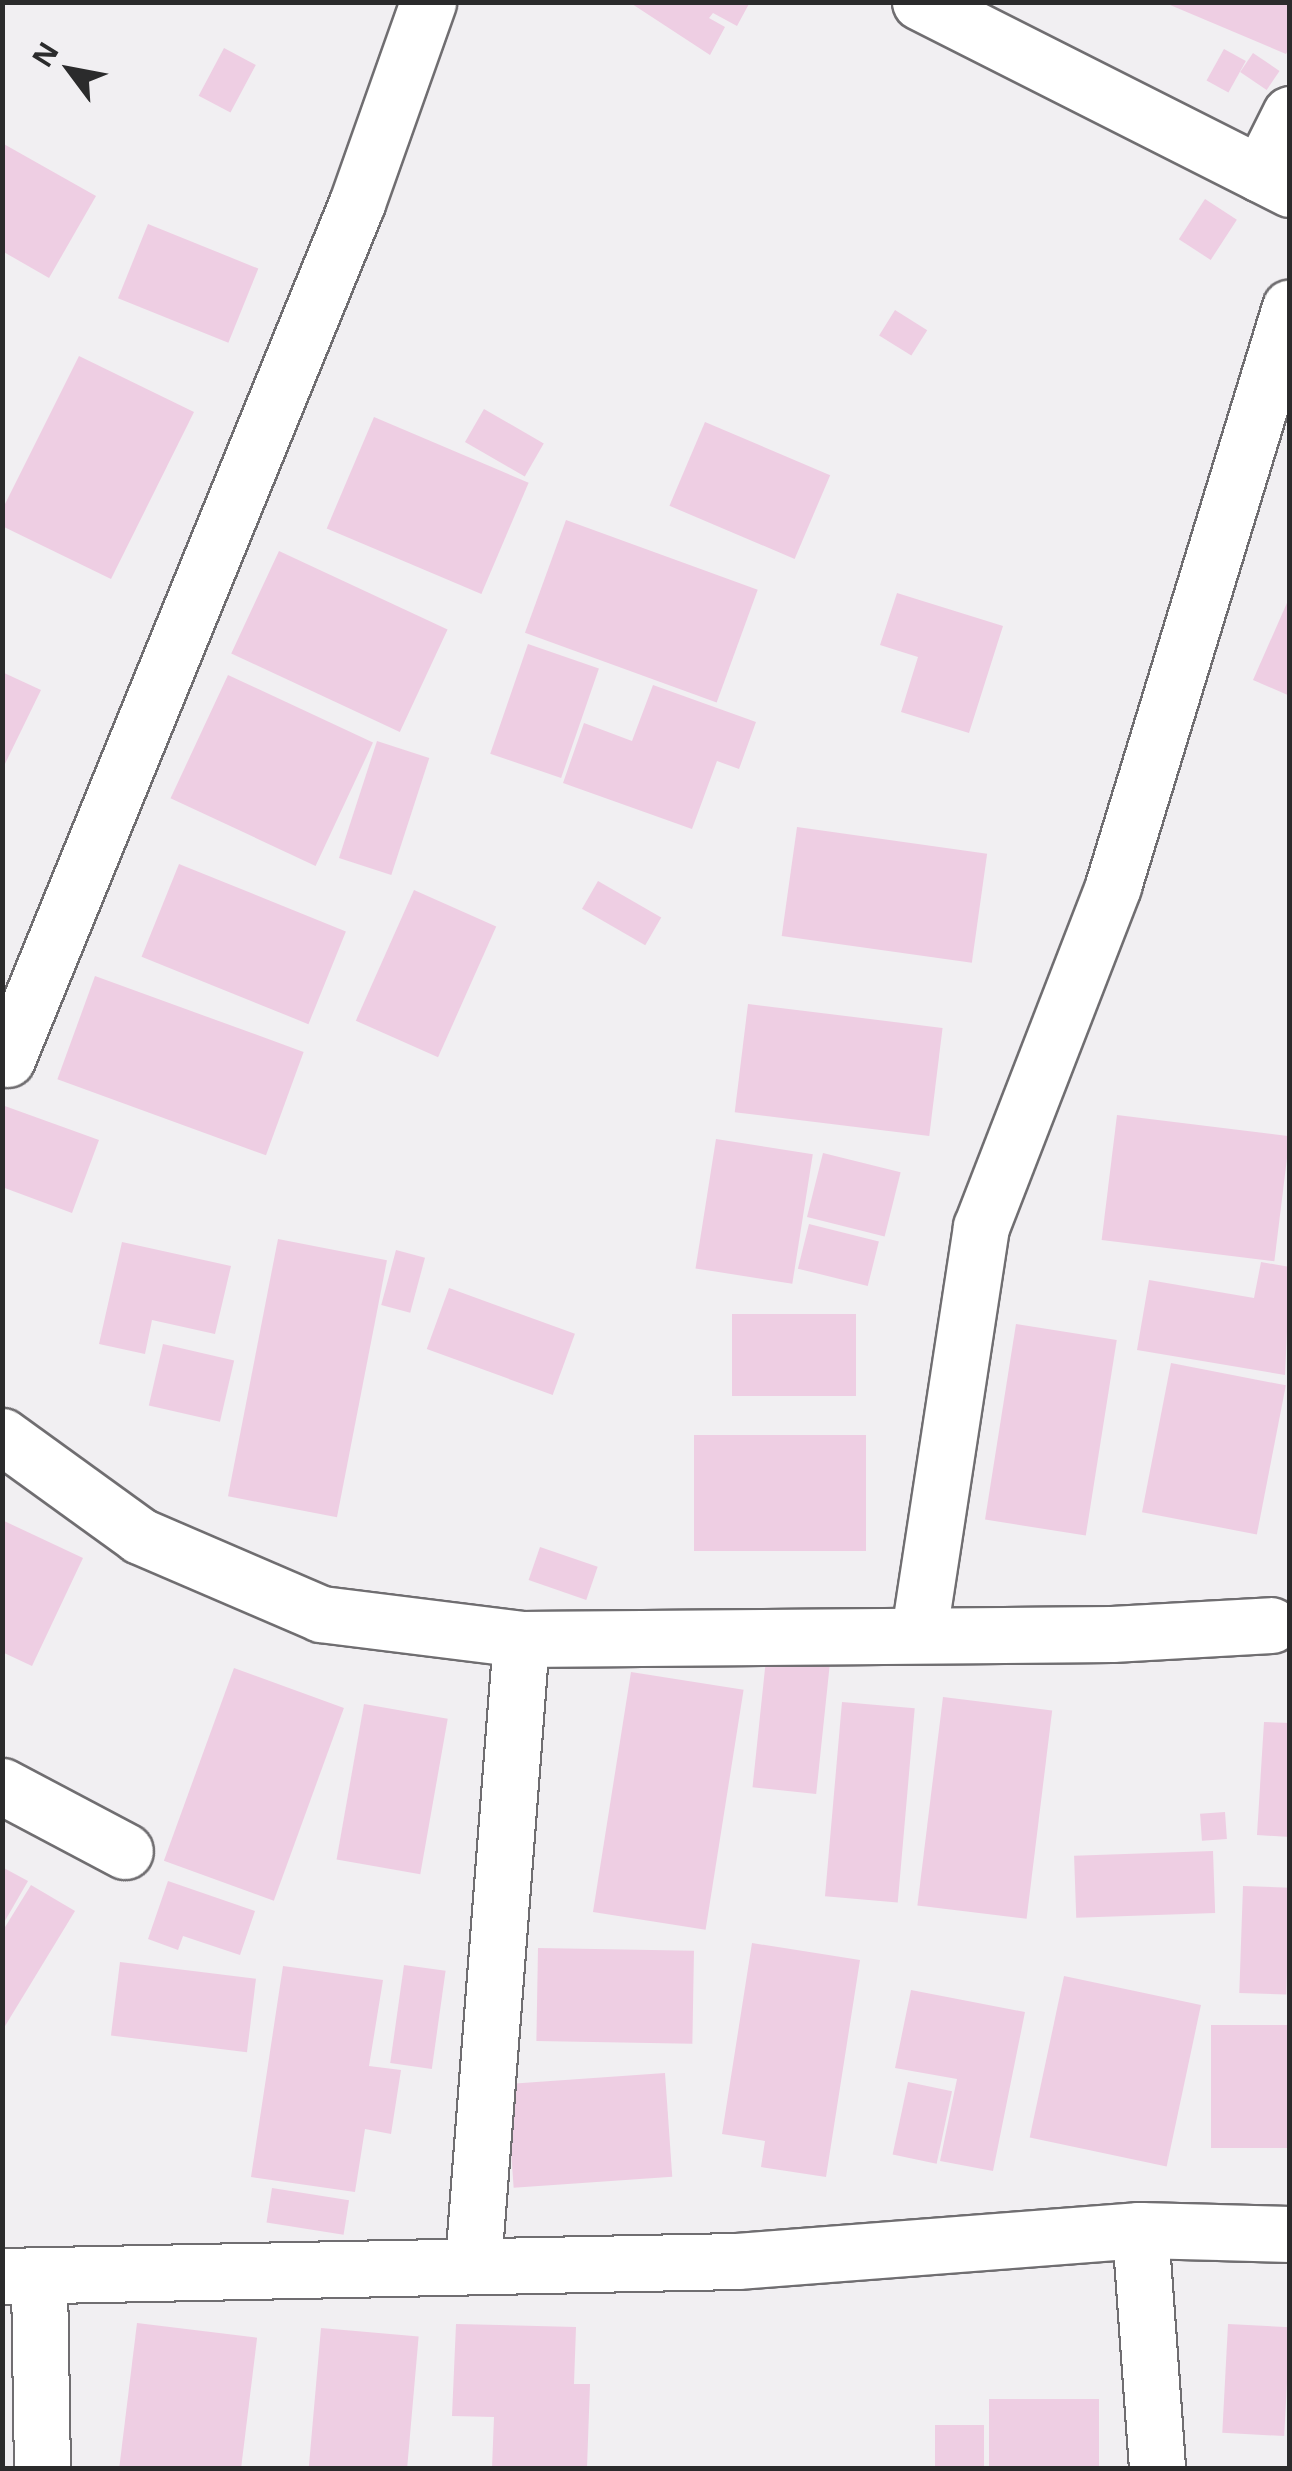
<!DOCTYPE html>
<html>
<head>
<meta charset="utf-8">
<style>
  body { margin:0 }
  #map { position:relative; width:1292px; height:2471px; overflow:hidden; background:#f1eff2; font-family:"Noto Sans",sans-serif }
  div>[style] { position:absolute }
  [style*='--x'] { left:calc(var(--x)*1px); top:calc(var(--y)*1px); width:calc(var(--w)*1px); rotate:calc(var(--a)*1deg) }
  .building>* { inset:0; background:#eecee3; transform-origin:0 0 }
  .roads { filter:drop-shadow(2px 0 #706e71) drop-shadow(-2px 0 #706e71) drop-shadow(0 2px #706e71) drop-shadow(0 -2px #706e71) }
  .minor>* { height:55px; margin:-27.5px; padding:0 27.5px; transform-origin:27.5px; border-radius:27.5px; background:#fff }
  span { translate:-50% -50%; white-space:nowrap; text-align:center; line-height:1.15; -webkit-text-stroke:10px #f1eff2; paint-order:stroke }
  .frame { position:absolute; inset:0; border:5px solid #2b2b2c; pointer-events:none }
  .north { position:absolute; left:20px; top:20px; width:100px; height:100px; -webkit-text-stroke:8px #f1eff2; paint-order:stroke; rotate:302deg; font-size:28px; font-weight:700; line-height:40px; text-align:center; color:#2b2b2c }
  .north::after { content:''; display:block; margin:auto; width:35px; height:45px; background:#2b2b2c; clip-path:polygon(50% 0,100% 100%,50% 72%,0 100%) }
</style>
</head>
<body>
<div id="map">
  <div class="building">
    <div style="clip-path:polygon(629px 2px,750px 2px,737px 26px,713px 13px,709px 18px,725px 27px,710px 55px)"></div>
    <div style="clip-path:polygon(1163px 2px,1290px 2px,1290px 46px,1286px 54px)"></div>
    <div style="left:224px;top:48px;width:36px;height:54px;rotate:28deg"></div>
    <div style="left:1224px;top:49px;width:25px;height:36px;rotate:29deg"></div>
    <div style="left:1253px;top:53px;width:32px;height:23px;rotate:34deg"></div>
    <div style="clip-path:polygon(2px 143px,96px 196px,49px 278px,2px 251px)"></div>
    <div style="left:1205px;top:199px;width:38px;height:48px;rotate:33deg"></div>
    <div style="left:148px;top:224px;width:119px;height:80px;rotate:22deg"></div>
    <div style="left:895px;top:310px;width:38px;height:30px;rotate:32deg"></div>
    <div style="clip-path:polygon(79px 356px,194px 412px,111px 579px,2px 526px,2px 510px)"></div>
    <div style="left:484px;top:409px;width:69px;height:38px;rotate:30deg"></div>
    <div style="left:374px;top:417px;width:168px;height:121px;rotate:23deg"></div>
    <div style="left:705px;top:422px;width:136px;height:91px;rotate:23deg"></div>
    <div style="left:566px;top:520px;width:204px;height:120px;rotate:20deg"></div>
    <div style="left:279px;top:551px;width:186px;height:113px;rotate:25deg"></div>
    <div style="clip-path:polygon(897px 593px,1003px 626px,969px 733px,901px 712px,918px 657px,880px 645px)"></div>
    <div style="clip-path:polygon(1290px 596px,1290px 696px,1253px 680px)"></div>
    <div style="left:528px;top:644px;width:75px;height:116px;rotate:19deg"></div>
    <div style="clip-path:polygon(2px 672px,41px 690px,2px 770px)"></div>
    <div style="left:228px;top:675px;width:160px;height:136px;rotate:25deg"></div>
    <div style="clip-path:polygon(653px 685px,756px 722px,739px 769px,717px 761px,692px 829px,563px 783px,584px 723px,632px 741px)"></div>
    <div style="left:377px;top:741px;width:55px;height:123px;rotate:18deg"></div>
    <div style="left:797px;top:827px;width:192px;height:110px;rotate:8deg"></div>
    <div style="left:179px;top:864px;width:180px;height:100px;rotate:22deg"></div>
    <div style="left:598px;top:881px;width:73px;height:32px;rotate:30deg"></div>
    <div style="left:414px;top:890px;width:90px;height:143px;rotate:24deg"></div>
    <div style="left:95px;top:976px;width:222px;height:110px;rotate:20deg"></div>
    <div style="left:748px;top:1004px;width:196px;height:109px;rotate:7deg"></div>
    <div style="clip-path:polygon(2px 1105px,99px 1140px,72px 1213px,2px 1187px)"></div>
    <div style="left:1117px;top:1115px;width:174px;height:126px;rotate:7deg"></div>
    <div style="left:716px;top:1139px;width:98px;height:131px;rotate:9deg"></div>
    <div style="left:823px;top:1153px;width:80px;height:66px;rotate:14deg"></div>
    <div style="left:809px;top:1224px;width:72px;height:46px;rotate:14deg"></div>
    <div style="left:278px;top:1239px;width:111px;height:262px;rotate:11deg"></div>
    <div style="clip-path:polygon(122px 1242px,231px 1266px,215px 1334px,152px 1320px,145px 1354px,99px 1344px)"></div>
    <div style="left:396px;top:1250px;width:30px;height:57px;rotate:15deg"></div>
    <div style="clip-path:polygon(1261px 1262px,1290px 1267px,1285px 1375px,1137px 1350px,1149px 1280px,1254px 1298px)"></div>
    <div style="left:449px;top:1288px;width:134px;height:65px;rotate:20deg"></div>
    <div style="left:856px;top:1314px;width:82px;height:124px;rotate:90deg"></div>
    <div style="left:1016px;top:1324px;width:102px;height:198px;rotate:9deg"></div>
    <div style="left:163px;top:1344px;width:73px;height:63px;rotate:13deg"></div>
    <div style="left:1171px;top:1363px;width:117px;height:152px;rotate:11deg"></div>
    <div style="left:866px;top:1435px;width:116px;height:172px;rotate:90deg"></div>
    <div style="clip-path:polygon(2px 1520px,83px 1558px,32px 1666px,2px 1652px)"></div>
    <div style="left:540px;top:1547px;width:61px;height:35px;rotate:19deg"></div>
    <div style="left:766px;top:1659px;width:64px;height:129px;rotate:6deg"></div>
    <div style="left:234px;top:1668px;width:117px;height:205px;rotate:20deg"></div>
    <div style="left:631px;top:1672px;width:114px;height:243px;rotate:9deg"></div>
    <div style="left:943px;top:1697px;width:110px;height:210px;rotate:7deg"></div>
    <div style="left:842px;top:1702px;width:73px;height:195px;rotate:5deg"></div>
    <div style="left:364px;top:1704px;width:85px;height:158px;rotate:10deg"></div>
    <div style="clip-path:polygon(1264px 1722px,1290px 1723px,1290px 1837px,1257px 1835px)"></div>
    <div style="left:1225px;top:1812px;width:27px;height:25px;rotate:86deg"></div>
    <div style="left:1213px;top:1851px;width:62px;height:139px;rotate:88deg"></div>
    <div style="clip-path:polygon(2px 1867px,28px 1881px,2px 1926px)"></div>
    <div style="clip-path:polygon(168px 1881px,255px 1911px,240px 1955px,183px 1936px,178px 1950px,148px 1939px)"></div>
    <div style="clip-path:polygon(31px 1885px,75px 1911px,2px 2031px,2px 1932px)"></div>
    <div style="left:1243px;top:1886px;width:47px;height:107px;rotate:2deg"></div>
    <div style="clip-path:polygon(752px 1943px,860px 1960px,826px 2177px,761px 2167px,765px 2141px,722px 2134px)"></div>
    <div style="left:538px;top:1948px;width:156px;height:93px;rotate:1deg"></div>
    <div style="left:120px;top:1962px;width:137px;height:74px;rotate:7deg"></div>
    <div style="left:404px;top:1965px;width:42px;height:99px;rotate:8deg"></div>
    <div style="clip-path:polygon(283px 1966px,383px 1980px,369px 2066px,401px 2070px,391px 2134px,365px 2129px,355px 2192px,251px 2177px)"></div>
    <div style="left:1064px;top:1976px;width:140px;height:165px;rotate:12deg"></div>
    <div style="clip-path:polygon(911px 1990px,1025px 2012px,993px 2171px,940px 2161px,957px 2079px,895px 2068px)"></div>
    <div style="left:1290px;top:2025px;width:123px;height:79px;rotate:90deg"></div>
    <div style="left:665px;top:2073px;width:104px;height:159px;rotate:86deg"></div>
    <div style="left:908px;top:2082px;width:45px;height:74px;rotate:12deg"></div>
    <div style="left:272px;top:2188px;width:78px;height:35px;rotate:9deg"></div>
    <div style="left:137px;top:2323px;width:121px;height:146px;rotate:7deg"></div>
    <div style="clip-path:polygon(456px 2324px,576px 2327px,574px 2384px,590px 2384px,587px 2468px,492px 2468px,494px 2417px,452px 2416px)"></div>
    <div style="left:1228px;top:2324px;width:62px;height:109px;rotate:3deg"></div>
    <div style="left:321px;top:2328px;width:98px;height:141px;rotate:5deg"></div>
    <div style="left:1099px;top:2399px;width:69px;height:110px;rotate:90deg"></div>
    <div style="left:984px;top:2425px;width:43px;height:49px;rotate:90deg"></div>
  </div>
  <div class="roads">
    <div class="minor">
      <div style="--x:920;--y:2;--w:415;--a:26.8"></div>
      <div style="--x:1260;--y:174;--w:67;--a:-63.4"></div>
      <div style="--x:7;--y:1059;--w:925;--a:-67.76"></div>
      <div style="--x:357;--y:203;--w:213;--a:-70.5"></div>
      <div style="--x:2;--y:1436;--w:170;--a:35.9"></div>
      <div style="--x:140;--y:1536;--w:197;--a:23.3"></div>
      <div style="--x:321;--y:1614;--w:202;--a:7.1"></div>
      <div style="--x:521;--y:1639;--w:591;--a:-0.48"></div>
      <div style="--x:1112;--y:1634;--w:159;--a:-3.2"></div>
      <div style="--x:919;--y:1632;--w:410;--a:-81.3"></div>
      <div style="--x:981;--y:1227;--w:366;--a:-68.8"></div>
      <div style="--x:1113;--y:886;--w:605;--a:-73"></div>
      <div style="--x:2;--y:1786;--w:139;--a:27.9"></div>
      <div style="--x:1140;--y:2230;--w:239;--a:85.9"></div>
      <div style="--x:473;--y:2263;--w:626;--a:-85.6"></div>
      <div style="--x:2;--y:2276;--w:735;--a:-1.17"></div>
      <div style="--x:737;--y:2261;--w:404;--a:-4.4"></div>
      <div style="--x:1140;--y:2230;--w:150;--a:1.5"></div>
      <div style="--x:39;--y:2279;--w:189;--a:89.1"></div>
    </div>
  </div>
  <div class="frame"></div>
  <div class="north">N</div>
</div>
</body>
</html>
